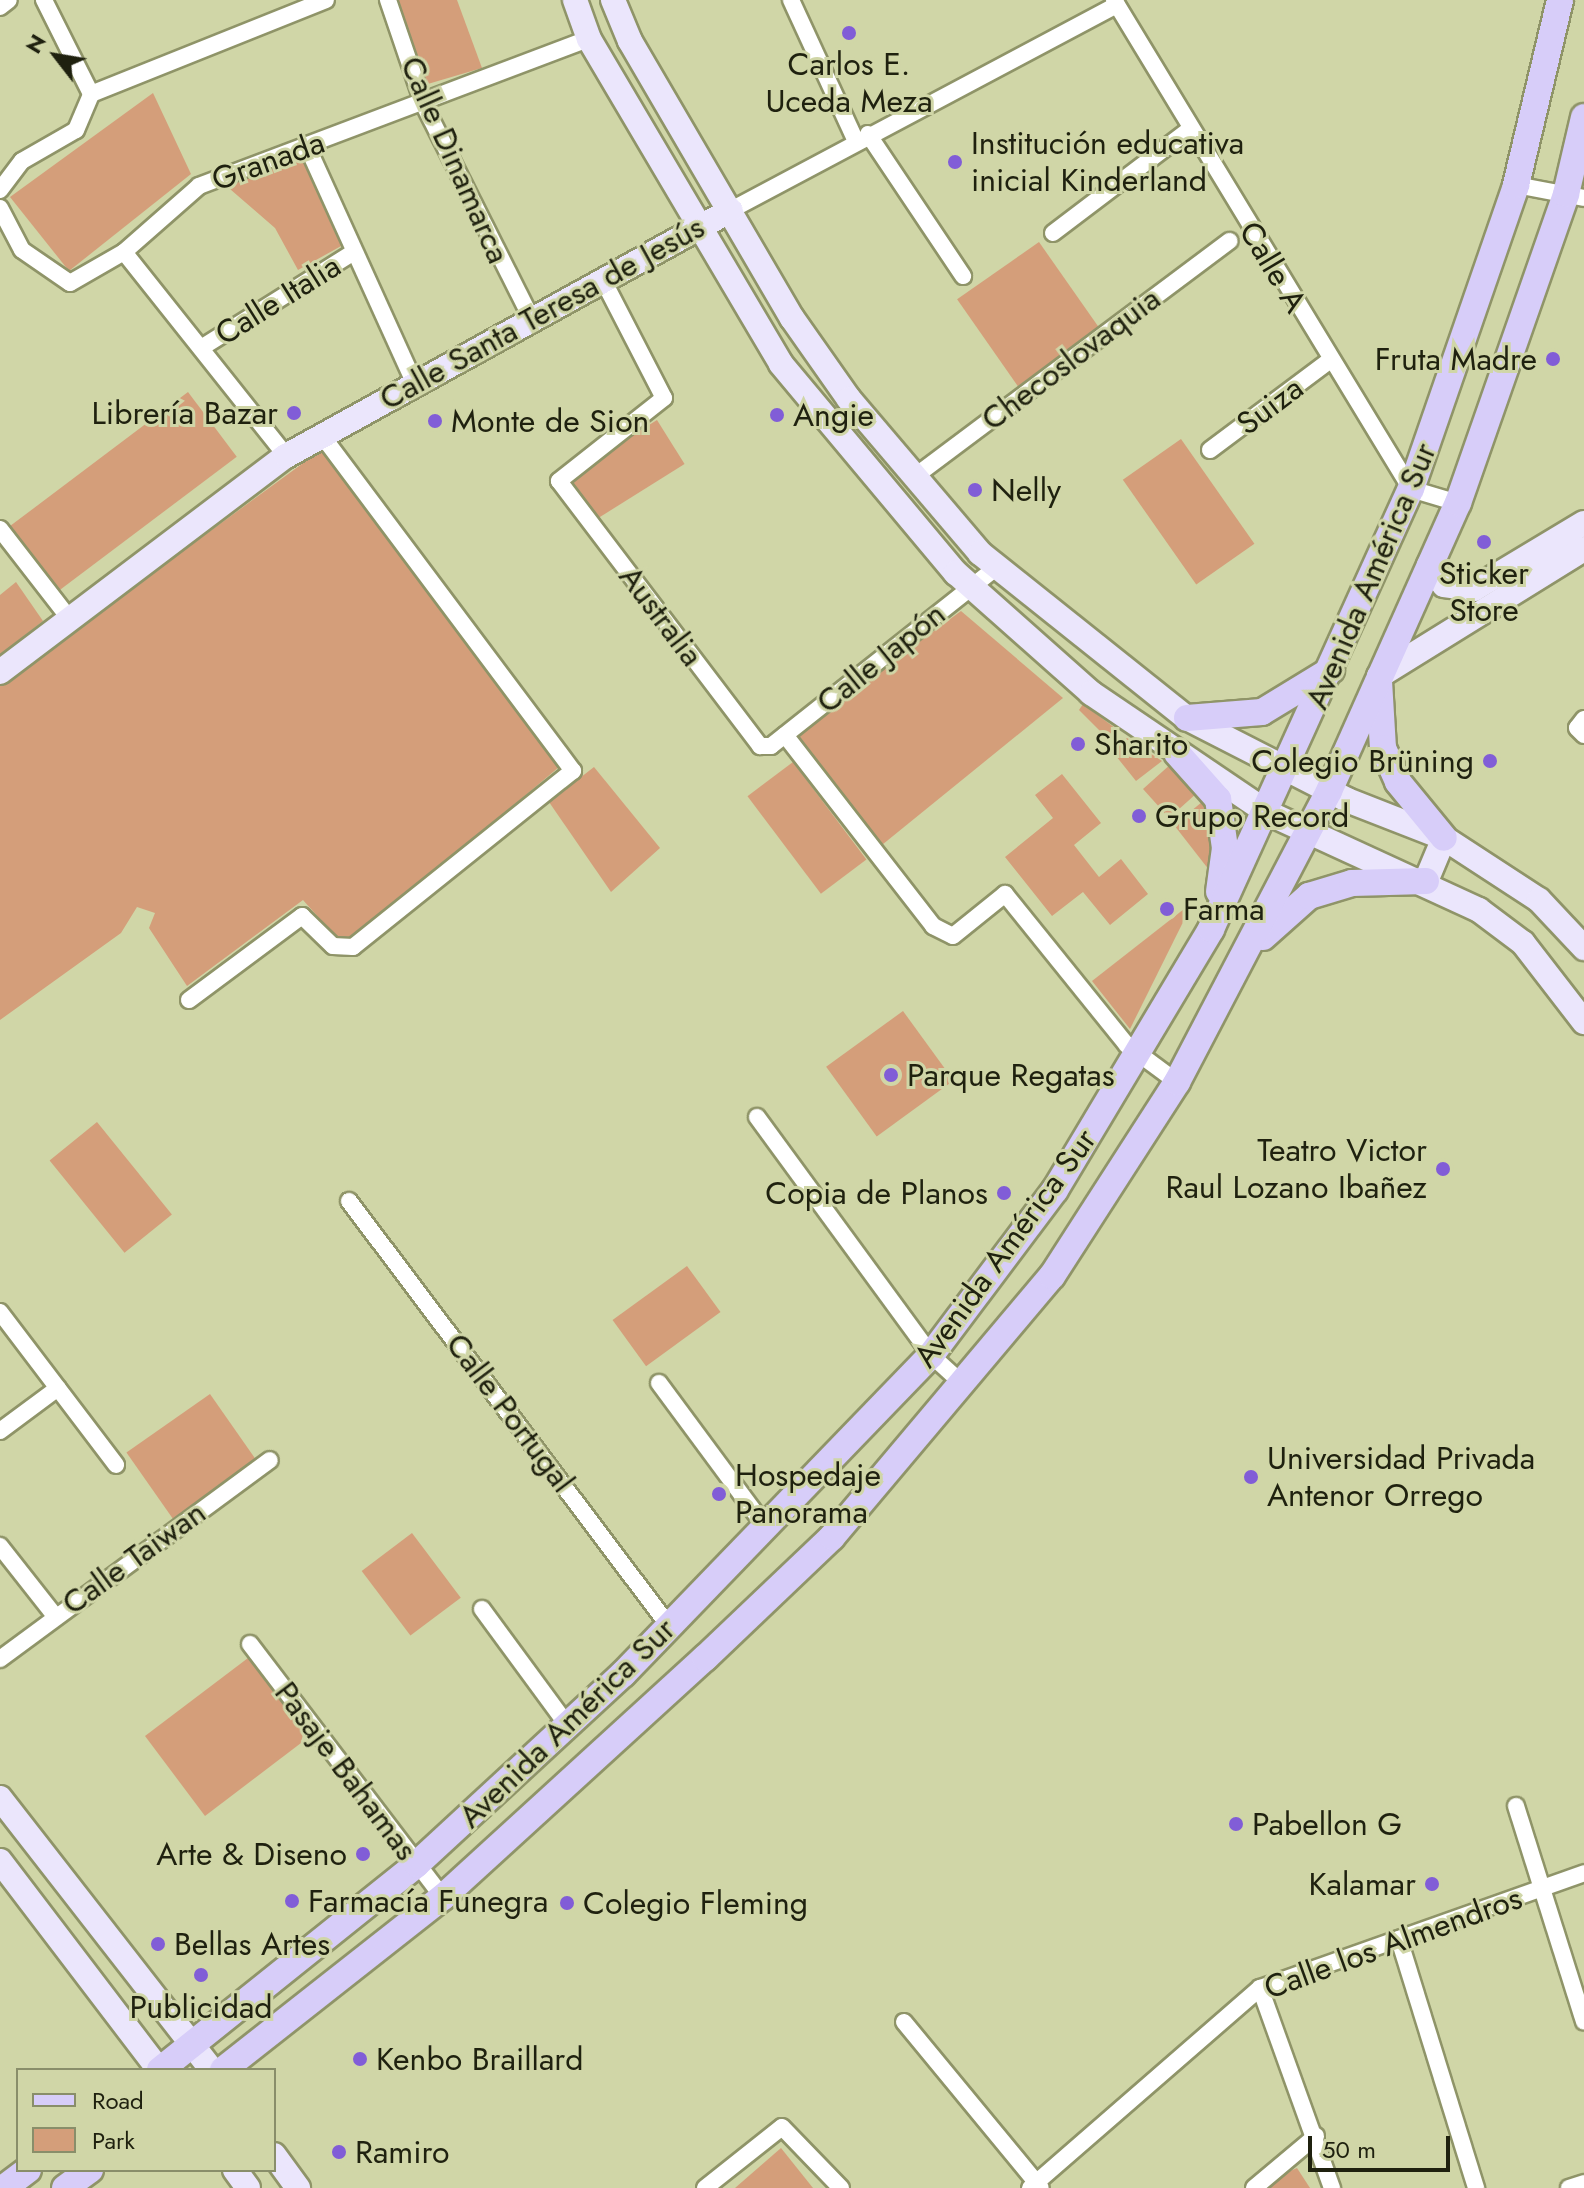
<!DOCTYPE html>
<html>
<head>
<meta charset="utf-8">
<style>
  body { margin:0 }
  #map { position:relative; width:1584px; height:2188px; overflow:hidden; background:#d0d6a7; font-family:Jost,sans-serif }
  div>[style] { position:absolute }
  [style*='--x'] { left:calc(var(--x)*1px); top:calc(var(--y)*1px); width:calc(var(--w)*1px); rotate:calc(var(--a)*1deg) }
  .green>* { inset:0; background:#d49e7a; transform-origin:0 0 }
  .roads { filter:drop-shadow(2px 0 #8f9468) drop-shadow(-2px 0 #8f9468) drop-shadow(0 2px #8f9468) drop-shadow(0 -2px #8f9468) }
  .street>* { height:16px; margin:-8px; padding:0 8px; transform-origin:8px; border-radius:8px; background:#fff }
  .secondary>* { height:24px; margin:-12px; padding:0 12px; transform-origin:12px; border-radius:12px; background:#ebe6fc }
  .primary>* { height:26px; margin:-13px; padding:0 13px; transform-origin:13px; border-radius:13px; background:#d7cdf9 }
  .dots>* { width:22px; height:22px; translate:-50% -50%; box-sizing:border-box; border:4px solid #d0d6a7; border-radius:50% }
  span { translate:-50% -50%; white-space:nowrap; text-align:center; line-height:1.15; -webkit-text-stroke:6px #d0d6a7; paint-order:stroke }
  .poi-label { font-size:32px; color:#1f210f }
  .left { translate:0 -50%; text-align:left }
  .right { translate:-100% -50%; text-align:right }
  .street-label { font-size:32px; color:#1f210f }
  .legend { position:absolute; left:16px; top:2068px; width:260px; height:104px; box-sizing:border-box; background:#d0d6a7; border:2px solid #898e6a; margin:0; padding:10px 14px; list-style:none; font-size:24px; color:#1f210f }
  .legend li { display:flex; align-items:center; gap:16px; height:40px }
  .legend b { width:40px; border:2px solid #898e6a }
  .north { position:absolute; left:16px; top:16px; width:80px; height:80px; -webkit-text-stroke:6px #d0d6a7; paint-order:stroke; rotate:301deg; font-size:22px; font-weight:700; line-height:32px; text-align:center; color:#1f210f }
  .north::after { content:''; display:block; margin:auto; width:28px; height:36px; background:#1f210f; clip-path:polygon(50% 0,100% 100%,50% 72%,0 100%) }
  .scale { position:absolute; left:1308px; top:2136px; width:142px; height:36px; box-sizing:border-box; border:4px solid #1f210f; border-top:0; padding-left:10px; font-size:24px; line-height:28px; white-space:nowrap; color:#1f210f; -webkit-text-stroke:6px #d0d6a7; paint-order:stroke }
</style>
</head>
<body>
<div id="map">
  <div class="green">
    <div style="clip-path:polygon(388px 0,457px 0,482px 68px,421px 86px)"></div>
    <div style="clip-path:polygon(153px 93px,191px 174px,69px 271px,10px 197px)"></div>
    <div style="clip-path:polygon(302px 160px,343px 245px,298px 270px,275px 228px,223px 183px)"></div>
    <div style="left:1039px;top:242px;width:106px;height:100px;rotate:55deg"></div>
    <div style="left:188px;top:392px;width:81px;height:227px;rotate:53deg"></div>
    <div style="left:657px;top:420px;width:52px;height:112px;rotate:58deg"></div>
    <div style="left:1181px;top:439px;width:128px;height:71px;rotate:55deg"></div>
    <div style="clip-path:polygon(321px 450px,559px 767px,345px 947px,303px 900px,187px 986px,149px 928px,155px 913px,137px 907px,121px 933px,0 1020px,0 685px)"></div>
    <div style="clip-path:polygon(16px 582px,43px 621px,0 655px,0 595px)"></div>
    <div style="clip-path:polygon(961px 611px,1063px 698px,877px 849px,791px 736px)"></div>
    <div style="clip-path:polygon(1083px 704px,1119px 731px,1108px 739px,1079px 710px)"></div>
    <div style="clip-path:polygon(1127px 738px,1162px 761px,1136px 781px,1112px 751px)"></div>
    <div style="left:793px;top:762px;width:122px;height:57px;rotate:53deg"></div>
    <div style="left:1172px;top:763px;width:39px;height:39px;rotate:48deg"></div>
    <div style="clip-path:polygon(594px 767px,660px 848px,611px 892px,549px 802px)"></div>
    <div style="clip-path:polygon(1062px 774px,1101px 823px,1074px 845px,1099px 877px,1121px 859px,1148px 894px,1110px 925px,1083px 892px,1052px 916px,1005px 857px,1053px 818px,1035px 795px)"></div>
    <div style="clip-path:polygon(1202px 802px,1212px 824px,1213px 875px,1174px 825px)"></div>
    <div style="clip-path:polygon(1193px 902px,1130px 1029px,1092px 981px)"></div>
    <div style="left:903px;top:1011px;width:86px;height:95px;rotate:54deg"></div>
    <div style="left:97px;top:1122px;width:119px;height:61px;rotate:51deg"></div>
    <div style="left:687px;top:1266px;width:57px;height:92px;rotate:54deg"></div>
    <div style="left:210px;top:1394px;width:84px;height:102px;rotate:55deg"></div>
    <div style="left:412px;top:1533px;width:81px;height:63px;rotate:53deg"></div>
    <div style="clip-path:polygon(252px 1655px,304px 1730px,301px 1743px,205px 1816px,145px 1736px)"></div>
    <div style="clip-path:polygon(781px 2148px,813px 2188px,735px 2188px)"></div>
    <div style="clip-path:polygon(1297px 2168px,1310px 2188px,1270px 2188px,1288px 2172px)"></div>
  </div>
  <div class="roads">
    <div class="street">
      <div style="--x:44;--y:0;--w:105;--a:63.4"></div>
      <div style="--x:388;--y:0;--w:109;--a:71.2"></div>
      <div style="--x:423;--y:103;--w:238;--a:63.3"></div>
      <div style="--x:791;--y:0;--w:155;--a:65.3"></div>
      <div style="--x:1114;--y:0;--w:572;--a:58.73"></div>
      <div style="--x:1411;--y:489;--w:49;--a:16.6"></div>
      <div style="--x:0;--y:7;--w:11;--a:-38"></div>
      <div style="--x:91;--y:94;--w:253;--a:-21.8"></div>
      <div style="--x:868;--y:134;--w:171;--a:56.2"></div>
      <div style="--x:307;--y:146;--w:259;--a:65.6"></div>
      <div style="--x:1516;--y:185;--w:69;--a:10.8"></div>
      <div style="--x:0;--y:190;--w:36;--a:-53"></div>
      <div style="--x:22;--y:161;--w:62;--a:-29.9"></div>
      <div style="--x:76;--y:130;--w:39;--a:-67"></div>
      <div style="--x:0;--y:208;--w:47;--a:62.4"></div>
      <div style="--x:22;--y:250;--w:58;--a:34.5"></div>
      <div style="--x:70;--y:283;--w:62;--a:-29.9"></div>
      <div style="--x:124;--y:252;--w:100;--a:-41.3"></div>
      <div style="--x:199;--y:186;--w:417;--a:-20.7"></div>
      <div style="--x:731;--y:210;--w:437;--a:-28"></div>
      <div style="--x:1053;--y:233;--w:172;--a:-37.2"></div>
      <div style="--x:124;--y:252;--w:260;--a:51.5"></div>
      <div style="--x:602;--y:278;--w:135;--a:62.7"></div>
      <div style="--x:664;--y:398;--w:134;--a:141.7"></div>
      <div style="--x:559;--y:481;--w:333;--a:52.8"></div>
      <div style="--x:760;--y:746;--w:11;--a:0"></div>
      <div style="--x:771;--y:746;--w:288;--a:-38.4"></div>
      <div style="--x:201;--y:348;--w:181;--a:-32.1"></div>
      <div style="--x:1210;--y:450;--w:149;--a:-36.8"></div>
      <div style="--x:914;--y:477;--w:394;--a:-36.8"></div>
      <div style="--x:0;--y:529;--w:113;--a:52.2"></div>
      <div style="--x:1584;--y:719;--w:11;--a:128"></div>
      <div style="--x:1577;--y:728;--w:10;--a:45"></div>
      <div style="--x:785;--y:735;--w:242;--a:52.2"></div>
      <div style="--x:933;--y:926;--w:22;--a:27"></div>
      <div style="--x:953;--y:936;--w:67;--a:-38.9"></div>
      <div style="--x:1005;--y:894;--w:194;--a:51.1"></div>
      <div style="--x:1127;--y:1045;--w:62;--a:36.5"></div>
      <div style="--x:189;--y:1000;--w:141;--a:-36.6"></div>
      <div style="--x:302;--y:916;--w:43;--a:44.1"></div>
      <div style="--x:333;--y:946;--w:20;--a:3"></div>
      <div style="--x:353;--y:947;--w:282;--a:-38.7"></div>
      <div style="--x:573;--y:771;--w:419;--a:-126.8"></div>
      <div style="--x:757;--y:1117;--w:295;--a:53.8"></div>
      <div style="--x:931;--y:1355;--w:46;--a:42.4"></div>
      <div style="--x:349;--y:1201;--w:532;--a:53.02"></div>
      <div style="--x:0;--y:1312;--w:192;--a:52.8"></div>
      <div style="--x:659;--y:1383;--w:182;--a:53.5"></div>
      <div style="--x:0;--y:1431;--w:72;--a:-36.6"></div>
      <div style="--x:0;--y:1546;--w:89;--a:51.8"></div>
      <div style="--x:482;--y:1609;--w:145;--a:53.7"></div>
      <div style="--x:250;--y:1644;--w:318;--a:52.7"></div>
      <div style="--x:0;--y:1659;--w:335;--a:-36.4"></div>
      <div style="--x:1516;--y:1806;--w:226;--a:72.5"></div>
      <div style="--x:1399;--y:1939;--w:261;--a:72.8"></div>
      <div style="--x:1260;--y:1988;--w:213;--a:70.2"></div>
      <div style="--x:904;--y:2022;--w:215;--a:50.5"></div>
      <div style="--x:705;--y:2188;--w:98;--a:-38.4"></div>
      <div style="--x:782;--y:2127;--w:85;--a:46"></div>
      <div style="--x:1030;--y:2188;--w:305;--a:-41"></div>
      <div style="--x:1260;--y:1988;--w:344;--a:-19.5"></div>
      <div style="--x:1254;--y:2188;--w:81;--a:-40"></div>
      <div style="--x:1569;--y:2188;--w:16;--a:-18"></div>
    </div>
    <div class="secondary">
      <div style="--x:575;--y:0;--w:41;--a:70.3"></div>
      <div style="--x:589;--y:39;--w:377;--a:59.4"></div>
      <div style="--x:781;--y:364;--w:273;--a:50.1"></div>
      <div style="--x:956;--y:573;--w:181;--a:41.6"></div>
      <div style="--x:1091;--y:693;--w:214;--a:34.1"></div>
      <div style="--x:1268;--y:813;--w:232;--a:24.7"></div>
      <div style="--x:1479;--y:910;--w:55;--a:36.9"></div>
      <div style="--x:1523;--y:943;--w:100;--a:52.3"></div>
      <div style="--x:613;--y:0;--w:44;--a:67.5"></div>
      <div style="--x:630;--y:41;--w:321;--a:59.7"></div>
      <div style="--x:792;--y:318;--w:99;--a:54.9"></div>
      <div style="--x:849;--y:399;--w:202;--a:49.6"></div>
      <div style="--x:980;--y:553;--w:265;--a:38.6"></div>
      <div style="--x:1187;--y:718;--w:180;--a:27.1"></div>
      <div style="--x:1347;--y:800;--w:104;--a:21.4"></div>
      <div style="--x:1444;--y:838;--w:113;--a:33.1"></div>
      <div style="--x:1539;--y:900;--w:66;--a:46.8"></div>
      <div style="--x:1429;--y:565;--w:25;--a:53"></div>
      <div style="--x:1444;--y:585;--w:30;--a:8"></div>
      <div style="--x:1474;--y:589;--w:128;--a:-31"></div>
      <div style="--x:0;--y:672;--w:358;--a:-37.1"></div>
      <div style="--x:286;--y:456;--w:508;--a:-28.93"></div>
      <div style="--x:1379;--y:676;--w:241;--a:-31.8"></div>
      <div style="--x:1426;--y:881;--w:47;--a:-67.3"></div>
      <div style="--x:0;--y:1798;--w:345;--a:52.1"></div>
      <div style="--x:0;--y:1861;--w:263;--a:52.7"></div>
      <div style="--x:274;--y:2155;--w:41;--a:54"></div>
      <div style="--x:235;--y:2170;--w:22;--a:54"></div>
    </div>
    <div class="primary">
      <div style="--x:1379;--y:681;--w:67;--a:86.6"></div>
      <div style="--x:1383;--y:748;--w:37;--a:66"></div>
      <div style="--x:1398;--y:782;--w:72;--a:50.6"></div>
      <div style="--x:1187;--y:718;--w:75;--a:-4.6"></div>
      <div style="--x:1262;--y:712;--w:81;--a:-31.3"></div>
      <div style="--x:1177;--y:753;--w:62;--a:48.3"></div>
      <div style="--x:1218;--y:799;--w:49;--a:81.9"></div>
      <div style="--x:1225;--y:848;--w:44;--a:97.8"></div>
      <div style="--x:1263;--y:937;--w:62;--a:-41.7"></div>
      <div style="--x:1309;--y:896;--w:45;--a:-16.8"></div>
      <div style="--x:1352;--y:883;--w:74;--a:-1.5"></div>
      <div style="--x:160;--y:2070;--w:329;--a:-38.7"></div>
      <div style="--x:417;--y:1864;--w:280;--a:-42.7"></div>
      <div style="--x:623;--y:1674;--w:443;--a:-46"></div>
      <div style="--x:931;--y:1355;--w:206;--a:-53.1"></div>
      <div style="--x:1055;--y:1190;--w:304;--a:-59.1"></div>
      <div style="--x:1211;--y:929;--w:483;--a:-65.6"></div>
      <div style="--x:1411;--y:489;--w:322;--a:-70.9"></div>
      <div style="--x:1516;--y:185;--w:190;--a:-76.6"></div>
      <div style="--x:223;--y:2070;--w:280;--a:-38.2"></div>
      <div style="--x:443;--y:1897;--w:355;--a:-42.4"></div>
      <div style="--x:705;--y:1658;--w:175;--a:-43.6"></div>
      <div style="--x:832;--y:1537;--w:341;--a:-49.9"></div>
      <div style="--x:1052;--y:1276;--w:231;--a:-57.2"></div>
      <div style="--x:1177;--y:1082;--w:328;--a:-62.4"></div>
      <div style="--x:1329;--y:791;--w:316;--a:-65.9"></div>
      <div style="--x:1458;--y:503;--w:327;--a:-70.7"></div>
      <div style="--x:1566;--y:194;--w:79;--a:-76.8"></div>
      <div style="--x:4;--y:2188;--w:30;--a:-37"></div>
      <div style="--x:65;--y:2188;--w:31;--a:-36"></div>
    </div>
  </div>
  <div class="dots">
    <div style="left:849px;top:33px;background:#815dd7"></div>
    <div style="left:955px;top:162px;background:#815dd7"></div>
    <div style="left:1553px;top:359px;background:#815dd7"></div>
    <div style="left:294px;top:413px;background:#815dd7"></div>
    <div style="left:777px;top:415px;background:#815dd7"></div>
    <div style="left:435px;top:421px;background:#815dd7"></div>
    <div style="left:975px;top:490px;background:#815dd7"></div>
    <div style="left:1484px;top:542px;background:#815dd7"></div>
    <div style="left:1078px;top:744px;background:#815dd7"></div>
    <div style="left:1490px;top:761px;background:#815dd7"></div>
    <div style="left:1139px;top:816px;background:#815dd7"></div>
    <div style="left:1167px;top:909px;background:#815dd7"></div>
    <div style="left:891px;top:1075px;background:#815dd7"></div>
    <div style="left:1443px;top:1169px;background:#815dd7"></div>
    <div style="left:1004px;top:1193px;background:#815dd7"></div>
    <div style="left:1251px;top:1477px;background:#815dd7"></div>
    <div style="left:719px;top:1494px;background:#815dd7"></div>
    <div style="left:1236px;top:1824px;background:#815dd7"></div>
    <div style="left:363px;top:1854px;background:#815dd7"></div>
    <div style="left:1432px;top:1884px;background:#815dd7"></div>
    <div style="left:292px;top:1901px;background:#815dd7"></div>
    <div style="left:567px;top:1903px;background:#815dd7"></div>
    <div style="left:158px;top:1944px;background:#815dd7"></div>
    <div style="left:201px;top:1975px;background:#815dd7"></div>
    <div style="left:360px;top:2059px;background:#815dd7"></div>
    <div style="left:339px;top:2152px;background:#815dd7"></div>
  </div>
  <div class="poi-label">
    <span style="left:849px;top:83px">Carlos E.<br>Uceda Meza</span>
    <span class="left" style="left:971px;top:162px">Institución educativa<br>inicial Kinderland</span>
    <span class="right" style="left:1537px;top:359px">Fruta Madre</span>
    <span class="right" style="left:278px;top:413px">Librería Bazar</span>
    <span class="left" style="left:793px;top:415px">Angie</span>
    <span class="left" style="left:451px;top:421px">Monte de Sion</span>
    <span class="left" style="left:991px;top:490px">Nelly</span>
    <span style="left:1484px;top:592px">Sticker<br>Store</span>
    <span class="left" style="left:1094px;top:744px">Sharito</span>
    <span class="right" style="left:1474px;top:761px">Colegio Brüning</span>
    <span class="left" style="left:1155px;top:816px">Grupo Record</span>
    <span class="left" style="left:1183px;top:909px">Farma</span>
    <span class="left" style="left:907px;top:1075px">Parque Regatas</span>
    <span class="right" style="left:1427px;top:1169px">Teatro Victor<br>Raul Lozano Ibañez</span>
    <span class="right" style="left:988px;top:1193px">Copia de Planos</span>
    <span class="left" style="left:1267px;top:1477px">Universidad Privada<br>Antenor Orrego</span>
    <span class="left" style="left:735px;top:1494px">Hospedaje<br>Panorama</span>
    <span class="left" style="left:1252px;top:1824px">Pabellon G</span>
    <span class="right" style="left:347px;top:1854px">Arte &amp; Diseno</span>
    <span class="right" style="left:1416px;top:1884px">Kalamar</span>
    <span class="left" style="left:308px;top:1901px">Farmacía Funegra</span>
    <span class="left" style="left:583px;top:1903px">Colegio Fleming</span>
    <span class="left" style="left:174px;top:1944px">Bellas Artes</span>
    <span style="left:201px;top:2007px">Publicidad</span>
    <span class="left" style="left:376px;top:2059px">Kenbo Braillard</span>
    <span class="left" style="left:355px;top:2152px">Ramiro</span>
  </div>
  <div class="street-label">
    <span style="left:455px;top:160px;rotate:66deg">Calle Dinamarca</span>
    <span style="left:268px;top:161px;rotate:-20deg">Granada</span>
    <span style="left:1273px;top:267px;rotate:59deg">Calle A</span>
    <span style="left:278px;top:300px;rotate:-32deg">Calle Italia</span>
    <span style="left:542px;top:313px;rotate:-29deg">Calle Santa Teresa de Jesús</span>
    <span style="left:1071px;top:359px;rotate:-37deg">Checoslovaquia</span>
    <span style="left:1270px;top:406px;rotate:-37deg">Suiza</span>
    <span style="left:1371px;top:576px;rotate:-67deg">Avenida América Sur</span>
    <span style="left:661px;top:616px;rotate:53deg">Australia</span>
    <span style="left:881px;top:658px;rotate:-39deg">Calle Japón</span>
    <span style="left:1005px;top:1248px;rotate:-54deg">Avenida América Sur</span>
    <span style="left:510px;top:1413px;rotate:53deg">Calle Portugal</span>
    <span style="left:134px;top:1558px;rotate:-36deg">Calle Taiwan</span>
    <span style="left:567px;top:1723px;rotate:-44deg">Avenida América Sur</span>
    <span style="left:346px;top:1771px;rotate:53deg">Pasaje Bahamas</span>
    <span style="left:1393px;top:1943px;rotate:-20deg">Calle los Almendros</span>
  </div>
  <ul class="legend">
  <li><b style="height:10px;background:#d7cdf9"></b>Road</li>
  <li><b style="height:22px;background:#d49e7a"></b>Park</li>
  </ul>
  <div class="north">N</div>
  <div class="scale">50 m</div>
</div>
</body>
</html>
